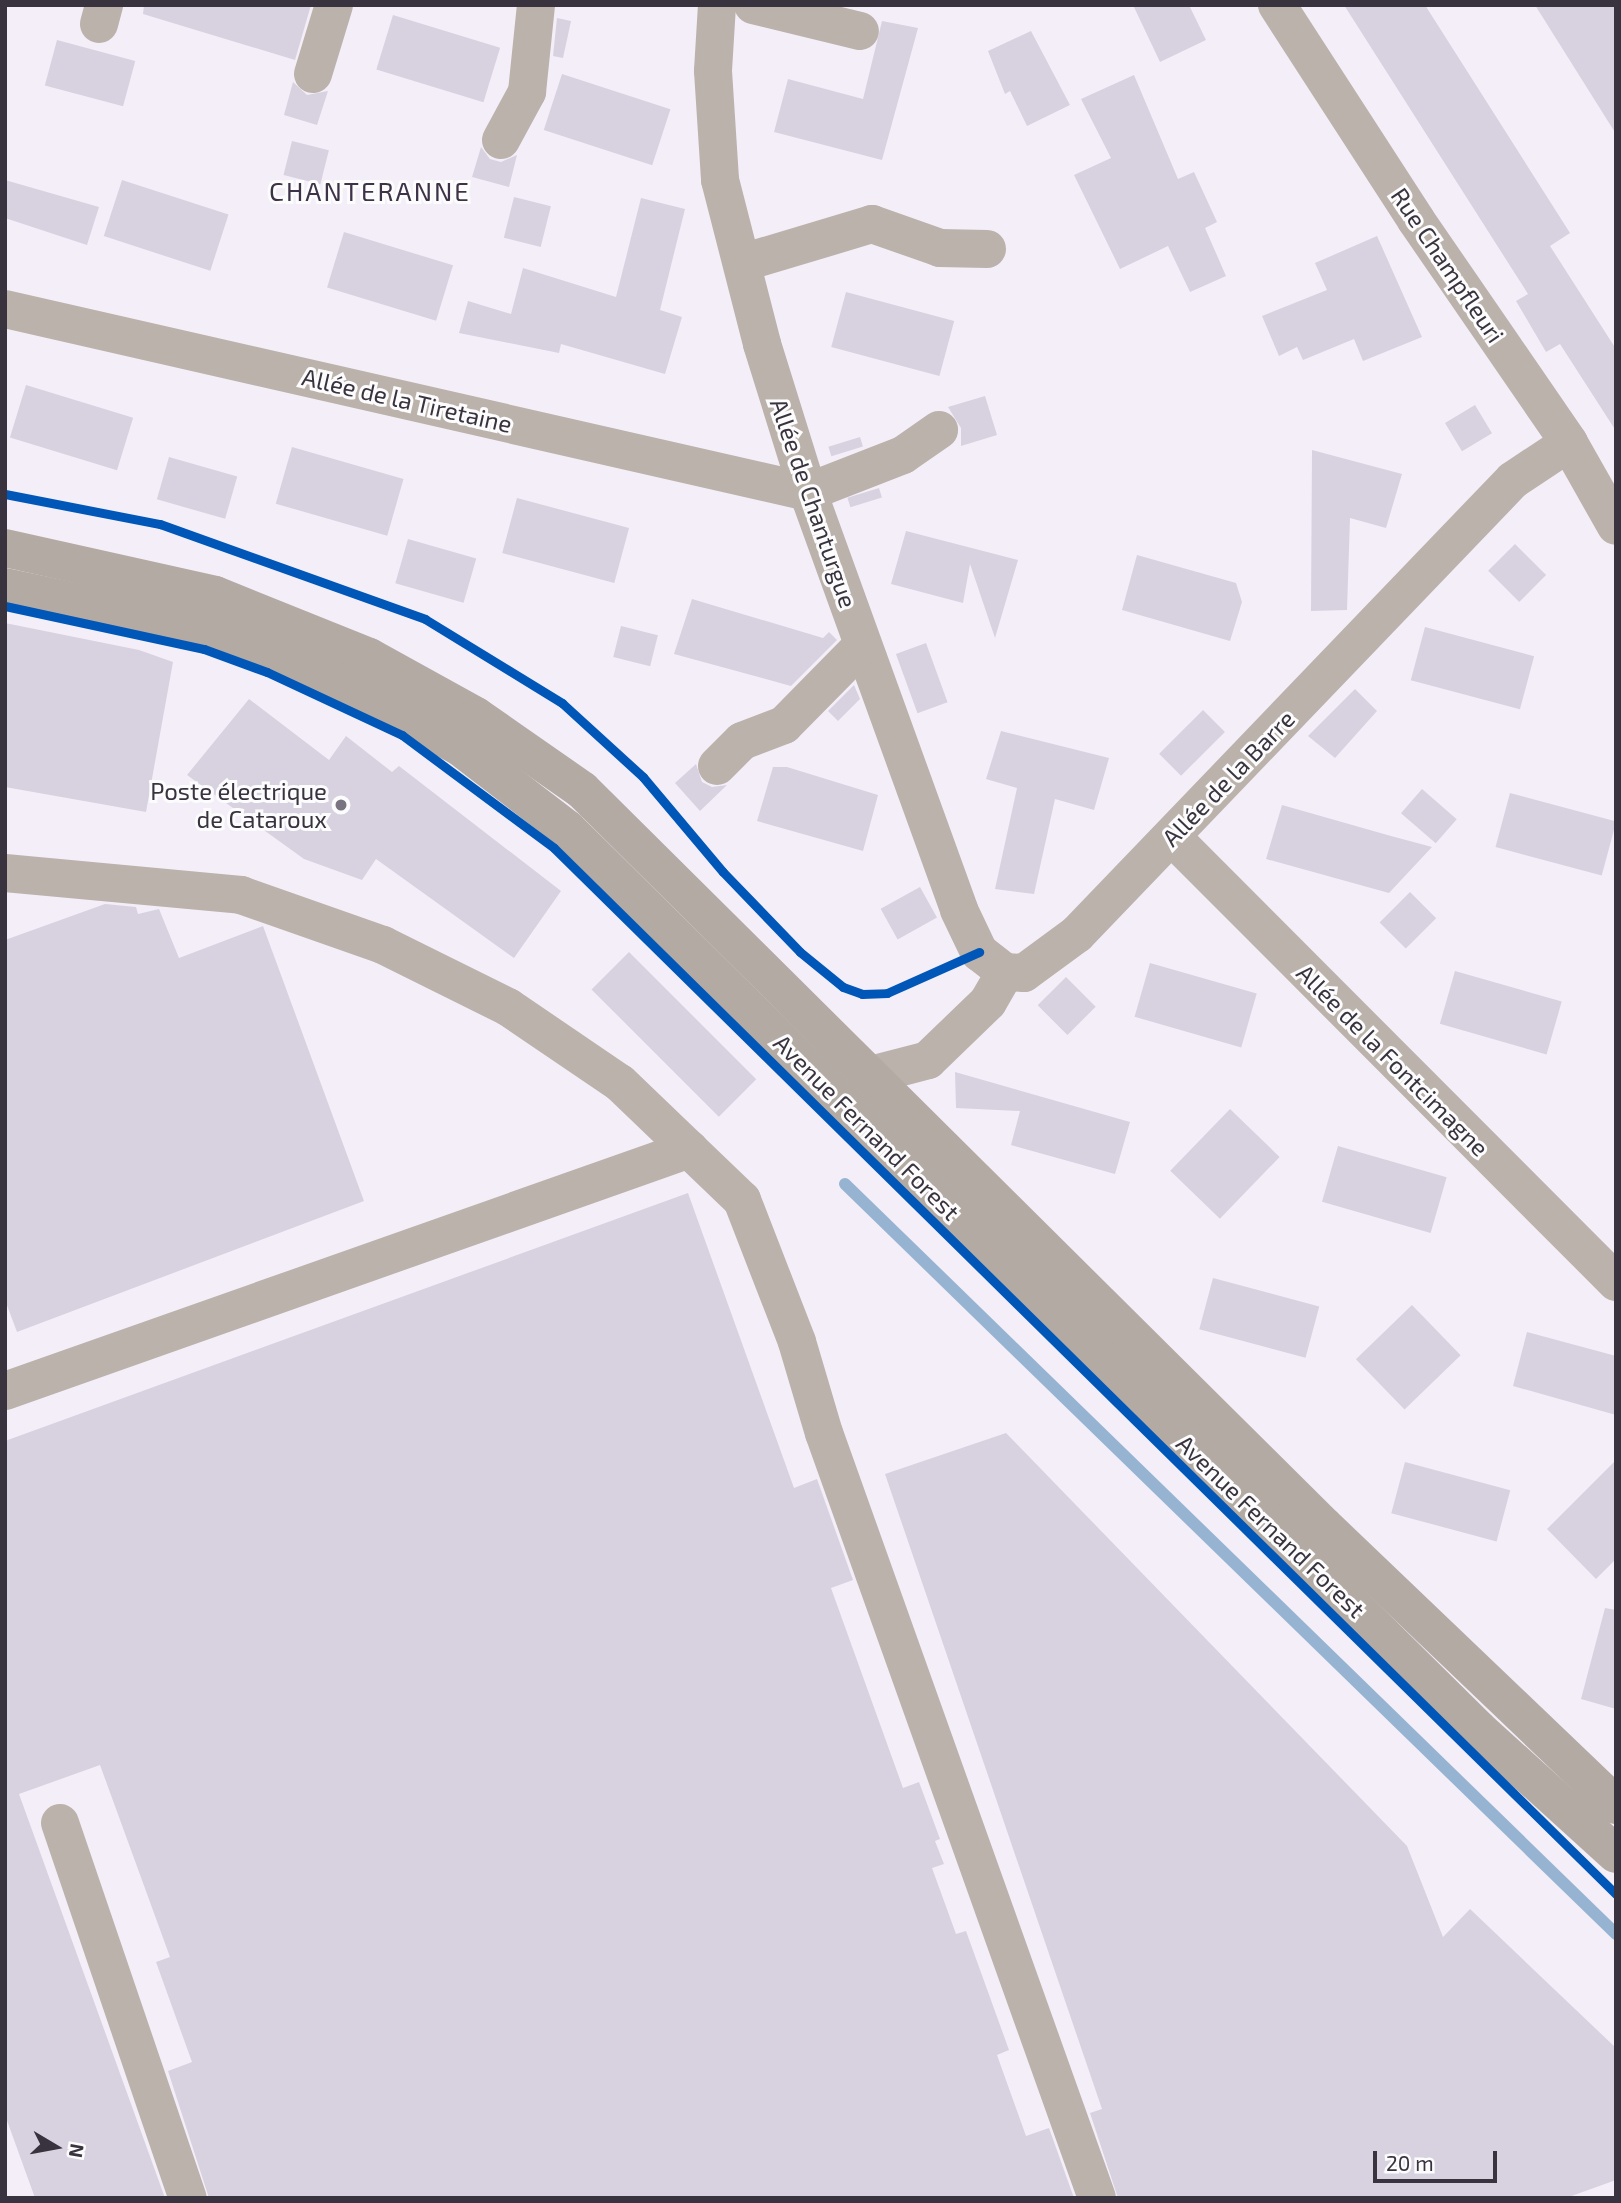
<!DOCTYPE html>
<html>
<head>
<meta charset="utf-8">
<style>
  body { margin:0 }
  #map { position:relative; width:1621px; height:2203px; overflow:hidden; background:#f3eef8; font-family:"Exo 2",sans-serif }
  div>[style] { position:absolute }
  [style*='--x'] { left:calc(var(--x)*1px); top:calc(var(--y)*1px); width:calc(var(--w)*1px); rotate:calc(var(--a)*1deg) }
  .stream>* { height:12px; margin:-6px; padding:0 6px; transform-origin:6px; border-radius:6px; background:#96b4d1 }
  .building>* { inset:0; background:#d8d2e0; transform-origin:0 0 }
  .path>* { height:4.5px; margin-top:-2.25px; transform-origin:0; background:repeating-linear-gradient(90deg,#b8b2ae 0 3.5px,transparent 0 8.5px) }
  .minor>* { height:38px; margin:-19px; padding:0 19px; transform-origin:19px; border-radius:19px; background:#bbb2ac }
  .major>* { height:38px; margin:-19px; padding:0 19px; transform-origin:19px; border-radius:19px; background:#b3aaa4 }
  .cycleway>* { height:9px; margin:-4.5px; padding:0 4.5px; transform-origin:4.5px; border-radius:4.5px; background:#0057b8 }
  .dots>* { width:19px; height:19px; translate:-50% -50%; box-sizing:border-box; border:4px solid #fcfcfc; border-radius:50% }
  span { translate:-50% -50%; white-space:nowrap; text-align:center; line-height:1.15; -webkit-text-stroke:6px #fcfcfc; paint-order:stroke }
  .street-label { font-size:24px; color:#39333f }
  .poi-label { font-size:24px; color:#39333f }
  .right { translate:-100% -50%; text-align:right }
  .neighbourhood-label { font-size:26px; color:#3e3249; letter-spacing:2px }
  .frame { position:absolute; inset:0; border:7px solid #39333f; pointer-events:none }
  .north { position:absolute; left:21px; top:2112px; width:70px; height:70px; -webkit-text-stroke:5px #fcfcfc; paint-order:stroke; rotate:100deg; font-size:19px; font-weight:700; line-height:28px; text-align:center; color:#39333f }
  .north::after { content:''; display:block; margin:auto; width:24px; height:32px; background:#39333f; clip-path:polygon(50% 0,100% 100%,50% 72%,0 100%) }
  .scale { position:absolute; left:1373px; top:2151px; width:124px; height:32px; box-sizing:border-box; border:4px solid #39333f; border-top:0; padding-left:9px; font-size:21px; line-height:24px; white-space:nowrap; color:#39333f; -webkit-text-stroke:5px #fcfcfc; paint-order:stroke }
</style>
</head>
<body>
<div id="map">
  <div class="stream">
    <div style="--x:845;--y:1184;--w:1076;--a:44.21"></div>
  </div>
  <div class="building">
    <div style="clip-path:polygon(144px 5px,311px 5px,295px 60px,143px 14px)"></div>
    <div style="clip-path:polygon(1133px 5px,1189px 5px,1206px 40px,1160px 62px)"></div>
    <div style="clip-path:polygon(1344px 5px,1425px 5px,1570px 233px,1550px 246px,1616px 349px,1616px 431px,1560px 344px,1546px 352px,1516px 301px,1528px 294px)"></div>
    <div style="clip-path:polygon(1535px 5px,1616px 5px,1616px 134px)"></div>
    <div style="left:393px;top:15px;width:112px;height:57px;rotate:17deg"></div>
    <div style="clip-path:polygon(557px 18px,571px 21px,563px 58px,553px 56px)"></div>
    <div style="clip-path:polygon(882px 21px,918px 28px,882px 160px,774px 132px,788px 79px,863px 99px)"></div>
    <div style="clip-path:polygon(1031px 31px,1070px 105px,1027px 126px,1010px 91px,1005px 94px,988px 51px)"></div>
    <div style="left:57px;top:40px;width:81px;height:47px;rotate:15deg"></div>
    <div style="left:562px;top:74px;width:114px;height:59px;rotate:18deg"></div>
    <div style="clip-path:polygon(1134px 75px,1178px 179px,1194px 172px,1217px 222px,1205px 228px,1226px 276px,1190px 292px,1168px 246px,1120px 269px,1074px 175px,1111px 158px,1081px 99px)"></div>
    <div style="clip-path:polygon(293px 82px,307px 95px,328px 91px,317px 125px,284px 115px)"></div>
    <div style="left:292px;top:141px;width:38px;height:35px;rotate:14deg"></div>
    <div style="clip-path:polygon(481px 147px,490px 159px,501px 162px,517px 155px,509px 187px,472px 177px)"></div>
    <div style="clip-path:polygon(5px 180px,99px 207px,87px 245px,5px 218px)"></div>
    <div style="left:122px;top:180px;width:112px;height:59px;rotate:18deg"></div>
    <div style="left:514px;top:197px;width:38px;height:42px;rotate:14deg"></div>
    <div style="clip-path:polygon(641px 198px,685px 209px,660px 310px,682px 317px,665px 374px,561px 344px,559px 353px,459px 333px,468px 301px,511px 314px,523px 268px,616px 297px)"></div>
    <div style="left:344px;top:232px;width:114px;height:58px;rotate:17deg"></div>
    <div style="clip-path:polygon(1377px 236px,1422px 337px,1363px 361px,1354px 339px,1303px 360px,1297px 347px,1279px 356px,1262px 316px,1327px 290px,1315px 263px)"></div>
    <div style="left:846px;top:292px;width:112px;height:57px;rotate:15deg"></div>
    <div style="left:26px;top:385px;width:112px;height:55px;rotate:17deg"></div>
    <div style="clip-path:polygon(985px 396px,997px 435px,961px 446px,961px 428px,948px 407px)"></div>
    <div style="left:1475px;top:405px;width:33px;height:35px;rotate:59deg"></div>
    <div style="left:860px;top:437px;width:10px;height:33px;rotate:73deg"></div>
    <div style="left:292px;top:447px;width:116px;height:59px;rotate:16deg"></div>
    <div style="clip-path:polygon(1312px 450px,1402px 474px,1386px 528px,1350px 518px,1347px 610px,1311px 611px)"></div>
    <div style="left:169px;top:457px;width:71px;height:44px;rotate:16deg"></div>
    <div style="left:879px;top:488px;width:10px;height:33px;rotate:73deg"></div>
    <div style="left:517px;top:498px;width:116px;height:57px;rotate:15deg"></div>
    <div style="clip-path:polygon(906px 531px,1018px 560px,995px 638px,970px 564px,963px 603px,891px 584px)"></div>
    <div style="left:408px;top:539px;width:71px;height:46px;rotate:16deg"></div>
    <div style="left:1515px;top:544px;width:44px;height:38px;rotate:45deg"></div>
    <div style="clip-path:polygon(1137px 555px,1236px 583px,1242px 602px,1230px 641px,1122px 610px)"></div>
    <div style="clip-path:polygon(692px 599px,823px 638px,829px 632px,837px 640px,791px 686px,674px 654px)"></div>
    <div style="clip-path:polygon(5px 623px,139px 650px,173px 662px,146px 812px,5px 787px)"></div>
    <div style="left:621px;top:626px;width:38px;height:32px;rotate:14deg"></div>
    <div style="left:1425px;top:627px;width:113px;height:55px;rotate:15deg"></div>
    <div style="left:926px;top:643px;width:63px;height:32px;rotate:70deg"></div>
    <div style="clip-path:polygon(854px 685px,860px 699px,838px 721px,828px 711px)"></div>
    <div style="clip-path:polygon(1355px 689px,1377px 711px,1335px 758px,1308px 736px)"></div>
    <div style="clip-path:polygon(249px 699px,329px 760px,346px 736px,392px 772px,399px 766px,561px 891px,514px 958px,376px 859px,362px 880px,304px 859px,187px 775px)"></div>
    <div style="left:1203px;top:710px;width:31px;height:62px;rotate:45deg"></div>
    <div style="clip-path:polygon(1001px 731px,1109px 758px,1094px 810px,1055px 799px,1034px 894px,995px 889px,1017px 788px,986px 779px)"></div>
    <div style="clip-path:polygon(696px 764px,702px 782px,712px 787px,727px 785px,700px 811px,675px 783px)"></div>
    <div style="clip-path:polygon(773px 767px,787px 767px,878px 795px,863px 851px,757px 821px)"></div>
    <div style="left:1422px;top:789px;width:46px;height:32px;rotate:41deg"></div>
    <div style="left:1510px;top:793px;width:110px;height:56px;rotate:15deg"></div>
    <div style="clip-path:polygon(1282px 805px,1391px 836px,1432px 847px,1389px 893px,1266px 859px)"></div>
    <div style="left:920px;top:887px;width:35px;height:45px;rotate:61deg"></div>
    <div style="left:1410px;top:892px;width:37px;height:43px;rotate:45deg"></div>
    <div style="clip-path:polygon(105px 904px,136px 907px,138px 914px,159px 909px,179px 958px,263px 926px,364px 1201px,17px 1332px,5px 1300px,5px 940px)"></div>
    <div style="left:629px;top:952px;width:180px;height:53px;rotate:45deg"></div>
    <div style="left:1150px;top:963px;width:111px;height:56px;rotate:16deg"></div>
    <div style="left:1455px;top:971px;width:111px;height:55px;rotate:16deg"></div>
    <div style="left:1066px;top:977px;width:42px;height:40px;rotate:45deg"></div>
    <div style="clip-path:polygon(955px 1072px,1130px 1122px,1115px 1174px,1011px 1145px,1020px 1111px,956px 1108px)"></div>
    <div style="left:1230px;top:1109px;width:69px;height:86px;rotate:44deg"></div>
    <div style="left:1338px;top:1146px;width:113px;height:58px;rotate:16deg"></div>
    <div style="clip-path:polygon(688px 1193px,794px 1488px,817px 1479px,853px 1580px,831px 1588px,903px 1788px,919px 1782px,940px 1839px,935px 1841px,944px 1864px,932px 1868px,956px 1934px,966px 1931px,1009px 2050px,997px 2055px,1026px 2136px,1049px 2128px,1074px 2198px,209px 2198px,168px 2071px,192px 2062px,156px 1962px,170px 1957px,100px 1765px,19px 1794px,165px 2198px,35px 2198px,5px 2115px,5px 1441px)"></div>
    <div style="left:1213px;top:1278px;width:110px;height:53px;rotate:15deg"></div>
    <div style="left:1412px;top:1305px;width:70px;height:78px;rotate:46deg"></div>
    <div style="clip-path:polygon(1527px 1332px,1616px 1356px,1616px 1415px,1513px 1386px)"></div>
    <div style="clip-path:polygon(1006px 1433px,1407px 1846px,1443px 1937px,1470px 1909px,1616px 2048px,1616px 2180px,1566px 2198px,1118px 2198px,1090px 2113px,1102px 2109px,885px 1474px)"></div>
    <div style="clip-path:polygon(1616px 1460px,1616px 1559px,1596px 1579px,1547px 1529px)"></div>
    <div style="left:1405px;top:1462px;width:109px;height:53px;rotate:15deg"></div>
    <div style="clip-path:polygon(1605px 1608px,1616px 1610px,1616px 1709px,1581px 1699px)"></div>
  </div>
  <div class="path">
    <div style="--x:5;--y:494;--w:158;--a:11"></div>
    <div style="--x:160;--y:524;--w:282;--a:19.7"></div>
    <div style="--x:425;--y:619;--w:161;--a:31.5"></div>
    <div style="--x:562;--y:703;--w:110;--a:42.4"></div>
    <div style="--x:643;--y:777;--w:93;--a:49.8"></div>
    <div style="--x:840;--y:985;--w:24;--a:22"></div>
    <div style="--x:862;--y:994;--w:25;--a:-2"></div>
    <div style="--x:887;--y:993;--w:62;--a:-22.8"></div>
  </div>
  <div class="minor">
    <div style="--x:717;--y:5;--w:66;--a:93.5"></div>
    <div style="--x:713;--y:71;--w:109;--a:86.3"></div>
    <div style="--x:720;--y:180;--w:169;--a:75.6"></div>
    <div style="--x:762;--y:344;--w:155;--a:72.7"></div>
    <div style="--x:808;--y:492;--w:444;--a:70.1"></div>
    <div style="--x:959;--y:910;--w:47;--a:64.5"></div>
    <div style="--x:979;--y:952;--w:33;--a:38"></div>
    <div style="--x:753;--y:5;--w:110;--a:13.7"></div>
    <div style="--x:1277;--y:5;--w:256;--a:57.1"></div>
    <div style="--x:1416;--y:220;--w:270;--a:55.5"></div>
    <div style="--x:1569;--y:443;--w:95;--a:60.5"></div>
    <div style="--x:99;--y:24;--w:20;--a:-75"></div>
    <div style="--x:313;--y:74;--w:72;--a:-73.1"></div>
    <div style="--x:501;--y:140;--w:55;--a:-61.6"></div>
    <div style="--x:527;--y:92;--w:87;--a:-84.1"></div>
    <div style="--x:742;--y:263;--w:136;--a:-16.7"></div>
    <div style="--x:872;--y:224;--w:72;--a:19.4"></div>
    <div style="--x:940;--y:248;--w:47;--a:1.2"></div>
    <div style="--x:5;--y:309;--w:824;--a:12.84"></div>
    <div style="--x:808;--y:492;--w:102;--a:-21.3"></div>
    <div style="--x:903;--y:455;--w:44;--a:-34.8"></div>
    <div style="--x:717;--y:766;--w:35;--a:-45"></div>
    <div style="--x:742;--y:741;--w:45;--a:-20.9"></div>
    <div style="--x:784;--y:725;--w:111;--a:-45.4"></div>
    <div style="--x:1172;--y:837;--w:629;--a:45.06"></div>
    <div style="--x:5;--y:873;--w:237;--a:5.3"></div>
    <div style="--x:241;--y:895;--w:151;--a:19.4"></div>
    <div style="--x:383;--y:945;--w:140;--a:26.4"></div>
    <div style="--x:508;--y:1007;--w:135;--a:34.2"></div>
    <div style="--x:620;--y:1083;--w:169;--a:43.8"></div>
    <div style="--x:742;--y:1200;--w:152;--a:68.8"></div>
    <div style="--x:797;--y:1342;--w:95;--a:73.5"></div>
    <div style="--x:824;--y:1433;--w:812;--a:70.36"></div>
    <div style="--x:871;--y:1075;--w:59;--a:-14.7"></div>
    <div style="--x:928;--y:1060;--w:83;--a:-44"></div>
    <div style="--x:988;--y:1002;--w:34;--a:-60"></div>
    <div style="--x:1005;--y:972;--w:19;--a:3"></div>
    <div style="--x:1024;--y:973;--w:66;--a:-36.3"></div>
    <div style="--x:1077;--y:934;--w:629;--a:-46.16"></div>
    <div style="--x:1513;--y:480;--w:67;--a:-33.5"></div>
    <div style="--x:5;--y:1391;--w:726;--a:-19.46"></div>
    <div style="--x:60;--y:1823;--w:396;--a:71.2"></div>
  </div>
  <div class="major">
    <div style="--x:5;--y:548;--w:215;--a:12.6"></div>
    <div style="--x:215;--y:595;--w:166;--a:21.9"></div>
    <div style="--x:369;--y:657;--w:122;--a:28.9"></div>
    <div style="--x:476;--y:716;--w:129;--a:34.9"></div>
    <div style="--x:582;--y:790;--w:1045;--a:44.77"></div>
    <div style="--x:1324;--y:1526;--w:404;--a:43.7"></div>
    <div style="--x:5;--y:587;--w:207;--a:12"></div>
    <div style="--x:207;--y:630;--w:149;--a:21.7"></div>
    <div style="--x:345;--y:685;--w:131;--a:28.3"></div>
    <div style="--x:460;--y:747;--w:135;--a:37.5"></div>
    <div style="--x:567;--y:829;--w:1281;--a:44.65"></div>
    <div style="--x:1478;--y:1729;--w:186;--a:42.2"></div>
  </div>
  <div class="cycleway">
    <div style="--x:5;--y:494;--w:158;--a:11"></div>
    <div style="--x:160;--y:524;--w:282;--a:19.7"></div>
    <div style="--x:425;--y:619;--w:161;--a:31.5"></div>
    <div style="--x:562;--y:703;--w:110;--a:42.4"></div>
    <div style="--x:643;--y:777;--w:124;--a:49.9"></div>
    <div style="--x:723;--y:872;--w:111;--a:46.1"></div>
    <div style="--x:800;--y:952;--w:55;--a:39.1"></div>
    <div style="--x:843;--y:987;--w:20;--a:20"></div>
    <div style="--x:862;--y:994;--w:25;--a:-2"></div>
    <div style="--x:887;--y:993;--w:101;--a:-24"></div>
    <div style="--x:5;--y:606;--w:204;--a:12.2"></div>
    <div style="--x:204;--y:649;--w:67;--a:20.1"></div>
    <div style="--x:267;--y:672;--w:149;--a:25"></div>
    <div style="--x:402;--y:735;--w:189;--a:36.6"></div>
    <div style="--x:554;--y:848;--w:1491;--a:44.57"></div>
  </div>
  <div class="dots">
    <div style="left:341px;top:805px;background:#7a7480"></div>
  </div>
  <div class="street-label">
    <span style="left:1448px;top:265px;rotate:56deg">Rue Champfleuri</span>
    <span style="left:407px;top:400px;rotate:13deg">Allée de la Tiretaine</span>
    <span style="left:814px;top:503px;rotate:71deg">Allée de Chanturgue</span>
    <span style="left:1228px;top:778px;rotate:-46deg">Allée de la Barre</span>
    <span style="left:1393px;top:1060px;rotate:45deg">Allée de la Fontcimagne</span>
    <span style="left:867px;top:1127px;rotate:45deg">Avenue Fernand Forest</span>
    <span style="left:1271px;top:1526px;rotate:44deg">Avenue Fernand Forest</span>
  </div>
  <div class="poi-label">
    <span class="right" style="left:327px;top:805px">Poste électrique<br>de Cataroux</span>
  </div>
  <div class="neighbourhood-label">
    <span style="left:370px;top:191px">CHANTERANNE</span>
  </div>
  <div class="frame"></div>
  <div class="north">N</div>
  <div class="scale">20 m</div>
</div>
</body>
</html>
